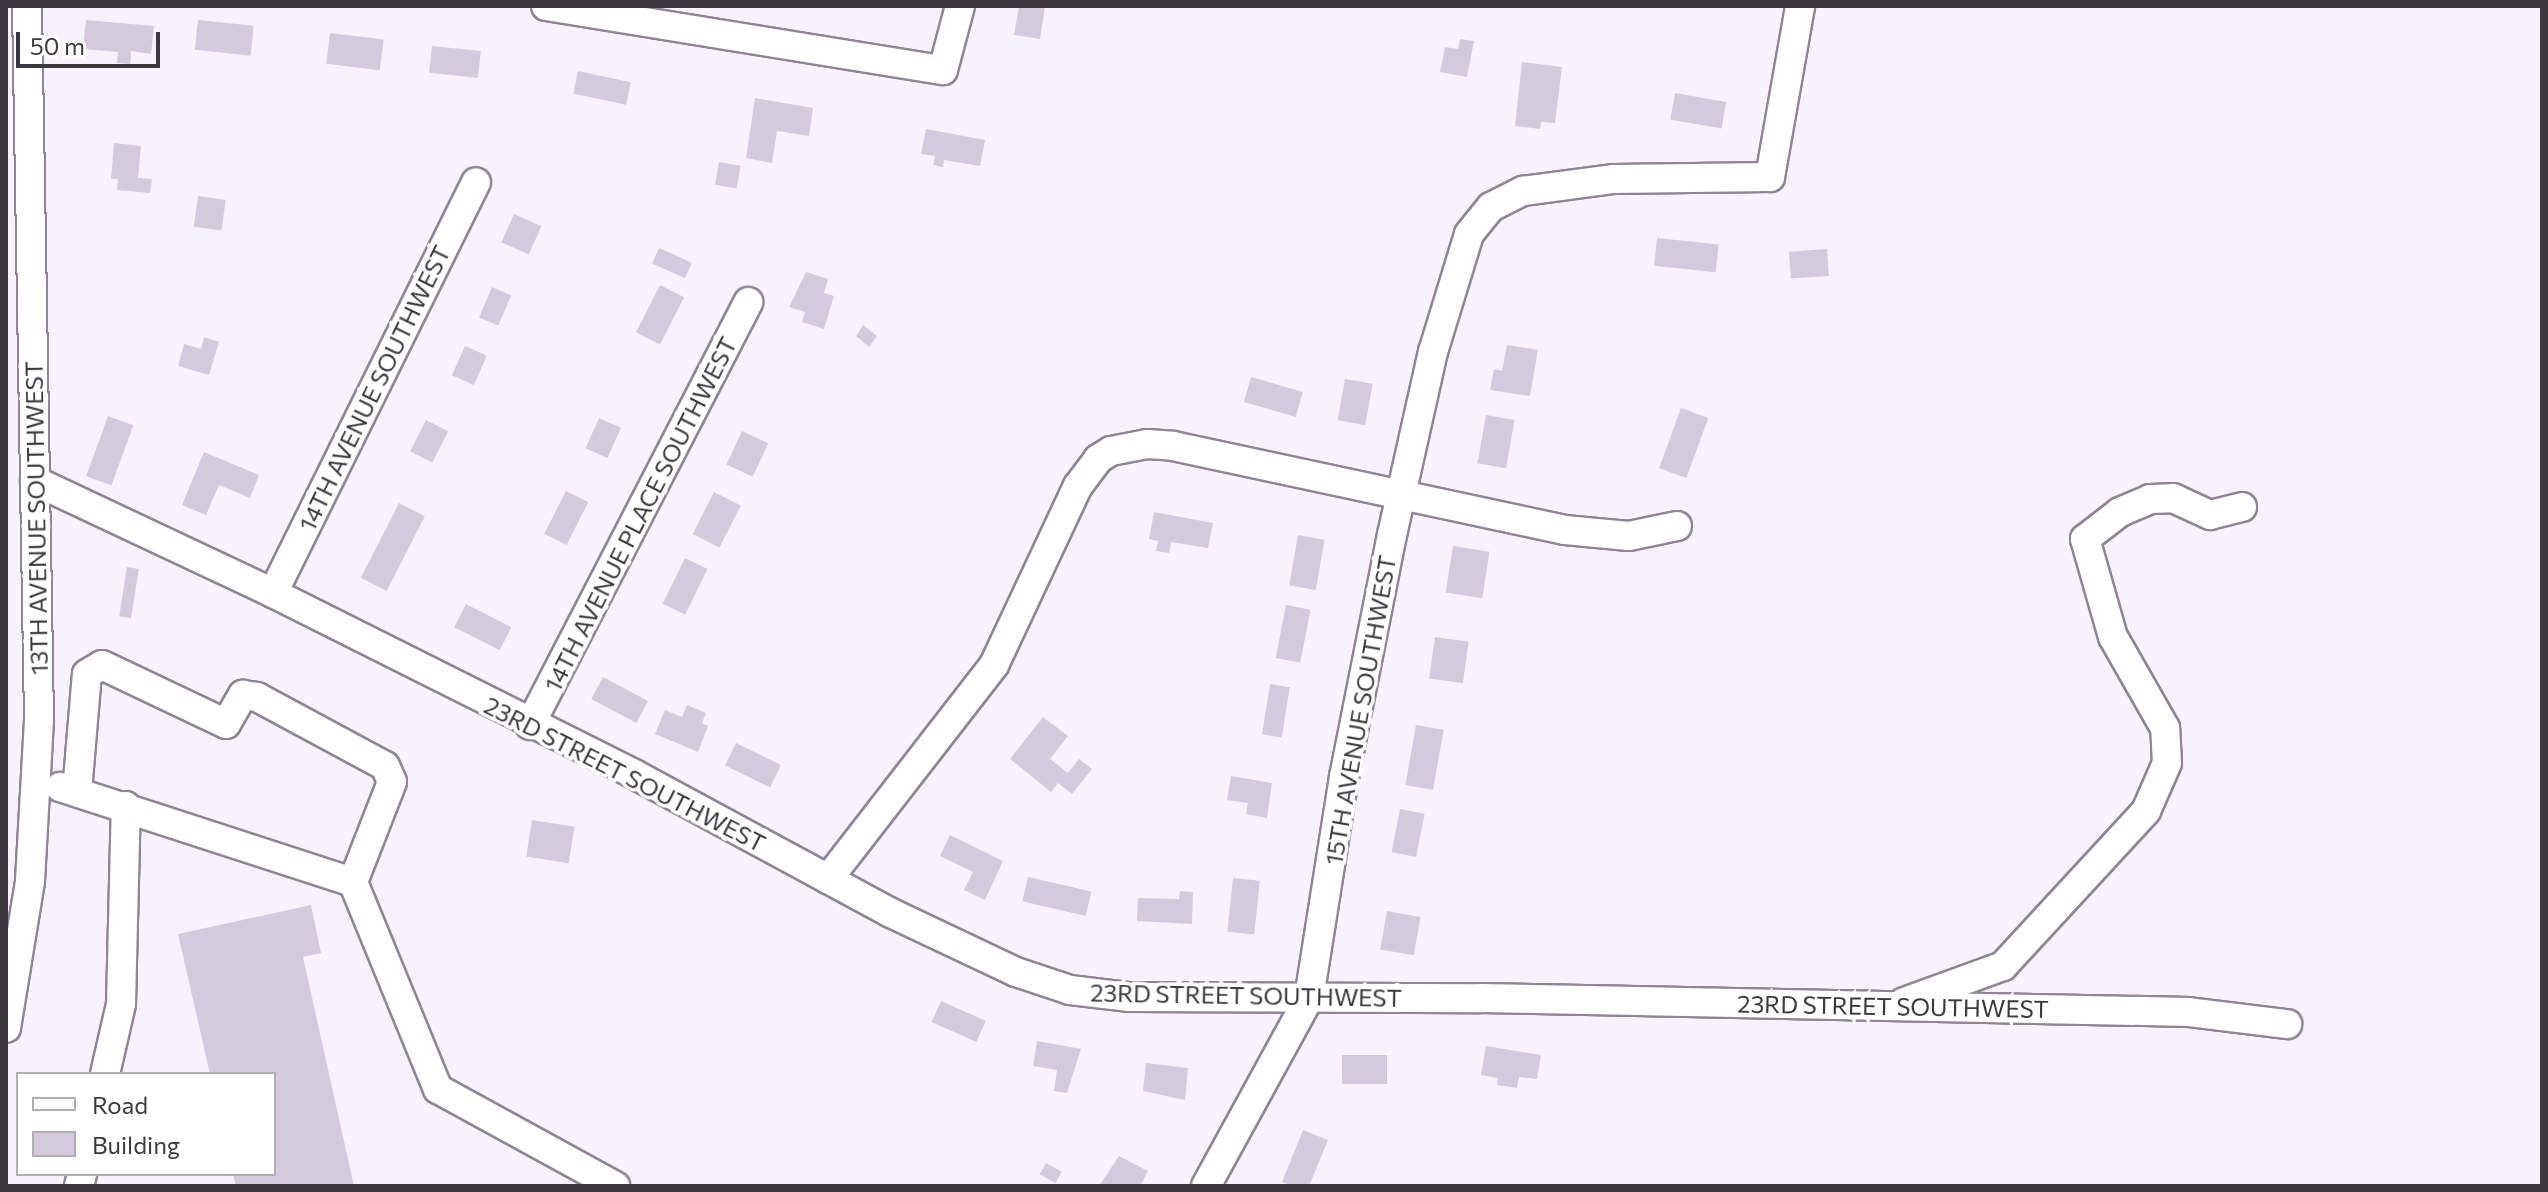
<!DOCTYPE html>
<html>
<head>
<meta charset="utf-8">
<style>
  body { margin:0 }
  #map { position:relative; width:2548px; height:1192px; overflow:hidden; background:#f8f2fe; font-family:Commissioner,sans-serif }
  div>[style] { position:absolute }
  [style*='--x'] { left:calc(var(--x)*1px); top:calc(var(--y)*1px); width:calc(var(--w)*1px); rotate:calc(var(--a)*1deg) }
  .building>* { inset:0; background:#d5cadd; transform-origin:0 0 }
  .roads { filter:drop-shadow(2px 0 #8f8596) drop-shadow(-2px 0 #8f8596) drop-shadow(0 2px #8f8596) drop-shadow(0 -2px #8f8596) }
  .minor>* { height:28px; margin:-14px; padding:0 14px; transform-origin:14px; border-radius:14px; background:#fff }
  span { translate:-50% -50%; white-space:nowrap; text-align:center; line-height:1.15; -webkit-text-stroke:7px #fff; paint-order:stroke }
  .street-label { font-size:24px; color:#3c383f }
  .frame { position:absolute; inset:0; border:8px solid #3c383f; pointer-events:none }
  .legend { position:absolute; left:16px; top:1072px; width:260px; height:104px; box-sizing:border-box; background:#fff; border:2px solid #b1afb2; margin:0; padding:10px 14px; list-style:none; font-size:24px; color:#3c383f }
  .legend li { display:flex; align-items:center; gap:16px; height:40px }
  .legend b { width:40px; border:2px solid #b1afb2 }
  .scale { position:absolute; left:16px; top:32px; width:144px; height:36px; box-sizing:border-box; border:4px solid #3c383f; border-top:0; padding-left:10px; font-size:24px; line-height:28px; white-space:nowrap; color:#3c383f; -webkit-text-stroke:6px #fff; paint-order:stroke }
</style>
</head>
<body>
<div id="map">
  <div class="building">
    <div style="clip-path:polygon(1019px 6px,1045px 6px,1040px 39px,1014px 35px)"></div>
    <div style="clip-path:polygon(86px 20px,154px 26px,151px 54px,131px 51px,130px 64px,117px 63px,118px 52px,83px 49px)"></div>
    <div style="left:198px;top:20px;width:56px;height:30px;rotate:6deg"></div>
    <div style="left:330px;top:33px;width:54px;height:31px;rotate:7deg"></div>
    <div style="clip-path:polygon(1460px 39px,1474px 41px,1467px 77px,1440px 72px,1445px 47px,1458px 49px)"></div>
    <div style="left:432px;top:46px;width:49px;height:27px;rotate:6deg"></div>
    <div style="clip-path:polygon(1522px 62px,1562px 67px,1555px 123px,1541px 122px,1540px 129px,1515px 126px)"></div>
    <div style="left:578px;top:71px;width:54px;height:23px;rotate:12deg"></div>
    <div style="left:1675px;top:93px;width:52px;height:27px;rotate:10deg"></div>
    <div style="clip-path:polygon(755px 98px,813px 108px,809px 136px,777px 131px,772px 163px,746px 158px)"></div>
    <div style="clip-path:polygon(926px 129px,985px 140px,980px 166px,944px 160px,943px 167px,933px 165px,935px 156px,921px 154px)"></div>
    <div style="clip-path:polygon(114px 143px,141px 146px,138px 178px,152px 179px,150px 193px,117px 190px,118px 179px,111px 179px)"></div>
    <div style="left:719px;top:162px;width:22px;height:23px;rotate:10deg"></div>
    <div style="left:198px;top:196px;width:28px;height:31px;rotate:8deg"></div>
    <div style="left:514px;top:214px;width:30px;height:31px;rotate:24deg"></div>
    <div style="left:1657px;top:238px;width:62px;height:28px;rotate:6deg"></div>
    <div style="left:659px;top:248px;width:36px;height:17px;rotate:24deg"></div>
    <div style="left:1827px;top:249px;width:27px;height:38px;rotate:86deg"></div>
    <div style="clip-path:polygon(806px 272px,828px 279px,824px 293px,834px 296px,824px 329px,802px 322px,805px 312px,789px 307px)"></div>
    <div style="left:660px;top:285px;width:27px;height:53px;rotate:27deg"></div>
    <div style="left:492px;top:287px;width:21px;height:33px;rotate:23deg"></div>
    <div style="clip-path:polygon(863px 325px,877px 336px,869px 347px,856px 336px)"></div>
    <div style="clip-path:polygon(204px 337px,219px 342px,209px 375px,178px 366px,184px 344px,201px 349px)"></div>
    <div style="clip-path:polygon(1507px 345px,1538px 350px,1530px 396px,1490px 390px,1494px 369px,1502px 371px)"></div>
    <div style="left:465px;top:346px;width:24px;height:32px;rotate:24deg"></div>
    <div style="left:1251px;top:377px;width:54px;height:26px;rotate:16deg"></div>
    <div style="left:1345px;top:379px;width:28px;height:42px;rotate:10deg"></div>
    <div style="left:1681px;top:408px;width:29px;height:64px;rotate:20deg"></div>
    <div style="left:1486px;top:415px;width:29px;height:49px;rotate:10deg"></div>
    <div style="left:108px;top:416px;width:27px;height:64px;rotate:20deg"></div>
    <div style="left:599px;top:418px;width:24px;height:33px;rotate:24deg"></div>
    <div style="left:426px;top:420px;width:25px;height:35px;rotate:27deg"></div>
    <div style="left:742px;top:431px;width:29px;height:37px;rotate:25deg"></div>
    <div style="clip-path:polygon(204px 452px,259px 475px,250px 498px,219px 485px,206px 515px,182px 505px)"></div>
    <div style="left:566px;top:491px;width:25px;height:48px;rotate:27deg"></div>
    <div style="left:714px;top:492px;width:30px;height:47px;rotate:27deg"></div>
    <div style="left:399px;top:503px;width:29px;height:84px;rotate:27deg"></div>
    <div style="clip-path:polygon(1154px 512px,1213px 523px,1208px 548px,1171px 542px,1169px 553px,1156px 551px,1158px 541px,1149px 539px)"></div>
    <div style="left:1298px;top:535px;width:27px;height:51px;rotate:10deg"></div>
    <div style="left:1453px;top:546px;width:37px;height:47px;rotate:9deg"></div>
    <div style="left:685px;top:558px;width:25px;height:51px;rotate:26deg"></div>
    <div style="left:127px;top:567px;width:12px;height:50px;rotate:9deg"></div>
    <div style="left:466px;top:604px;width:51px;height:26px;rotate:27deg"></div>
    <div style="left:1286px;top:605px;width:25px;height:54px;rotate:11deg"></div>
    <div style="left:1435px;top:637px;width:34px;height:42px;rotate:8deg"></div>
    <div style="left:603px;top:677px;width:51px;height:25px;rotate:28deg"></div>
    <div style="left:1270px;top:684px;width:20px;height:51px;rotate:9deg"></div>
    <div style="clip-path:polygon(687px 705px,706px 713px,702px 723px,708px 726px,698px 752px,655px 734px,665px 710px,682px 717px)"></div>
    <div style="clip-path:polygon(1043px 717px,1068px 736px,1050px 759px,1068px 773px,1079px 759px,1092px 769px,1072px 794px,1058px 783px,1051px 792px,1010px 759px)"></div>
    <div style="left:1416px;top:725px;width:28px;height:61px;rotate:10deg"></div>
    <div style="left:736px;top:743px;width:50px;height:25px;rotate:26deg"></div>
    <div style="clip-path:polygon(1231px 776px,1272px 783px,1267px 818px,1246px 814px,1248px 803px,1227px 800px)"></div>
    <div style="left:1400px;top:809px;width:25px;height:44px;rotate:11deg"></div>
    <div style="left:532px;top:820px;width:43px;height:37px;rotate:9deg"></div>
    <div style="clip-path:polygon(950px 835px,1003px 861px,985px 900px,964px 890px,973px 872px,940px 856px)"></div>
    <div style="left:1028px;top:877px;width:65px;height:25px;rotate:13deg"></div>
    <div style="left:1233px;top:878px;width:27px;height:54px;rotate:6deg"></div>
    <div style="clip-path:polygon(1180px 891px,1193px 892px,1192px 924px,1137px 921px,1138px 898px,1179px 899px)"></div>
    <div style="clip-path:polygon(311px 905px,321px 953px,303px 957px,354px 1186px,236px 1186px,233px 1174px,274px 1174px,274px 1074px,210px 1074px,178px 934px)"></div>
    <div style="left:1387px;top:911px;width:34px;height:39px;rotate:10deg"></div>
    <div style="left:941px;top:1001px;width:49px;height:23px;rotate:24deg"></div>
    <div style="clip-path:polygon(1037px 1041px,1081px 1049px,1067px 1093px,1054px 1091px,1057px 1070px,1033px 1066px)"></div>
    <div style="clip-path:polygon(1486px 1046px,1541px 1055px,1537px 1079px,1519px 1077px,1517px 1088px,1497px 1085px,1498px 1078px,1481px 1075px)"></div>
    <div style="left:1342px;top:1055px;width:45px;height:29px"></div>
    <div style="clip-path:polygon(1146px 1063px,1188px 1068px,1185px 1100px,1143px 1091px)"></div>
    <div style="clip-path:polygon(1303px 1130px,1328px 1140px,1309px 1186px,1291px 1186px,1282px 1182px)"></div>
    <div style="clip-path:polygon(1119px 1156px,1148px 1171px,1140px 1186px,1099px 1186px)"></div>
    <div style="left:1046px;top:1163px;width:18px;height:13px;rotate:29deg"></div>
  </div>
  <div class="roads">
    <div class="minor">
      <div style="--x:546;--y:6;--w:402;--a:9.2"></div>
      <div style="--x:943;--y:70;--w:66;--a:-75.1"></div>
      <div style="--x:35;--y:481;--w:263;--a:25.2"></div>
      <div style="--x:273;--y:593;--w:404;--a:26.6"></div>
      <div style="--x:634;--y:774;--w:290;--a:28.4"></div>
      <div style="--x:889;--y:912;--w:140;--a:25.3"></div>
      <div style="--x:1016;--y:972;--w:57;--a:18.4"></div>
      <div style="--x:1070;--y:990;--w:58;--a:6.9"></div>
      <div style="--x:1128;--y:997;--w:353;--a:0.2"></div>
      <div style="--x:1481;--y:998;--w:708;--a:1.13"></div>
      <div style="--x:2189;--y:1012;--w:99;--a:7"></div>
      <div style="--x:273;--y:593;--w:458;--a:-63.7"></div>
      <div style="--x:530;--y:725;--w:476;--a:-62.7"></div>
      <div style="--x:60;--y:787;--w:308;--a:18"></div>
      <div style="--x:77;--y:792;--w:118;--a:-85.2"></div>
      <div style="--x:87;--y:674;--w:17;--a:-31"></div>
      <div style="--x:102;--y:665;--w:137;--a:25.4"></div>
      <div style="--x:226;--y:724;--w:34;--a:-60"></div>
      <div style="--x:243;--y:695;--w:14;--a:8"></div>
      <div style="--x:257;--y:697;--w:145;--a:28.3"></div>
      <div style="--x:385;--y:766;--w:17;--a:66"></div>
      <div style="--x:392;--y:782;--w:107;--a:111.3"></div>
      <div style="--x:353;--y:882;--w:224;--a:67.7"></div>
      <div style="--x:438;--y:1089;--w:202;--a:28.7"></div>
      <div style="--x:828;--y:879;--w:271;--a:-52.2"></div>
      <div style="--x:994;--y:665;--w:198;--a:-64.9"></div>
      <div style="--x:1078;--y:486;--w:34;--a:-53"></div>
      <div style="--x:1098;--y:459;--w:15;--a:-32"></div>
      <div style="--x:1111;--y:451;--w:37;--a:-11"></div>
      <div style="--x:1147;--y:444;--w:26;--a:4"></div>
      <div style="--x:1173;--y:446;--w:401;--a:12.1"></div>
      <div style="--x:1565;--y:530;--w:64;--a:5.4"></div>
      <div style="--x:1629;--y:536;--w:49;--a:-11.8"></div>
      <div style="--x:1904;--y:1002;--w:105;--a:-20"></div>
      <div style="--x:2003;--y:966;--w:211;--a:-47.3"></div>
      <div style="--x:2146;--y:811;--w:52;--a:-66.4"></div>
      <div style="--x:2167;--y:763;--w:35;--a:-93"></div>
      <div style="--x:2165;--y:728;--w:105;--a:-119.7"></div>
      <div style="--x:2113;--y:637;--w:102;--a:-105.9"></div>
      <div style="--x:2085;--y:539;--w:44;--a:-37.6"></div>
      <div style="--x:2120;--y:512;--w:33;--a:-23"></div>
      <div style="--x:2150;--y:499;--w:23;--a:-2"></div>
      <div style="--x:2173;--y:498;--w:41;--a:24.7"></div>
      <div style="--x:2210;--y:515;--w:33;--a:-14"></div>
      <div style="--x:6;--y:1028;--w:149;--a:-80.7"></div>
      <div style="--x:30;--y:881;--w:161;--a:-86.8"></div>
      <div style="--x:39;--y:720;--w:714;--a:-90.96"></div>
      <div style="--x:105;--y:1074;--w:72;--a:-77.1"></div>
      <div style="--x:121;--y:1004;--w:198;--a:-88.6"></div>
      <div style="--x:79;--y:1186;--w:12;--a:-76"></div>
      <div style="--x:1206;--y:1186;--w:214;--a:-61.3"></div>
      <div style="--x:1309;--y:998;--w:224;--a:-81"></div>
      <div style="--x:1344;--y:777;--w:247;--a:-78.8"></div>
      <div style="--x:1392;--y:535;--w:188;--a:-77.4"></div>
      <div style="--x:1433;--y:352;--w:123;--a:-73"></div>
      <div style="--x:1469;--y:234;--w:35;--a:-51"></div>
      <div style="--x:1491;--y:207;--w:36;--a:-27"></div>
      <div style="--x:1523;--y:191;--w:92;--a:-7.5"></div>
      <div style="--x:1614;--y:179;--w:156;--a:-0.7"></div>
      <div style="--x:1770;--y:177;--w:174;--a:-80"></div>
    </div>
  </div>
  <div class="street-label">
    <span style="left:374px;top:388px;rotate:-64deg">14TH AVENUE SOUTHWEST</span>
    <span style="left:640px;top:514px;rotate:-63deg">14TH AVENUE PLACE SOUTHWEST</span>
    <span style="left:36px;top:518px;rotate:-91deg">13TH AVENUE SOUTHWEST</span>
    <span style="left:1360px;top:710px;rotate:-80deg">15TH AVENUE SOUTHWEST</span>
    <span style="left:625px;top:774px;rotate:27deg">23RD STREET SOUTHWEST</span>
    <span style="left:1246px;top:995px;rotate:1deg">23RD STREET SOUTHWEST</span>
    <span style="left:1893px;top:1006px;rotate:1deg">23RD STREET SOUTHWEST</span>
  </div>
  <div class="frame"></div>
  <ul class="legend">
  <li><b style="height:10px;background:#fff"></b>Road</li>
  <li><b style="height:22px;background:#d5cadd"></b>Building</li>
  </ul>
  <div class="scale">50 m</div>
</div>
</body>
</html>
